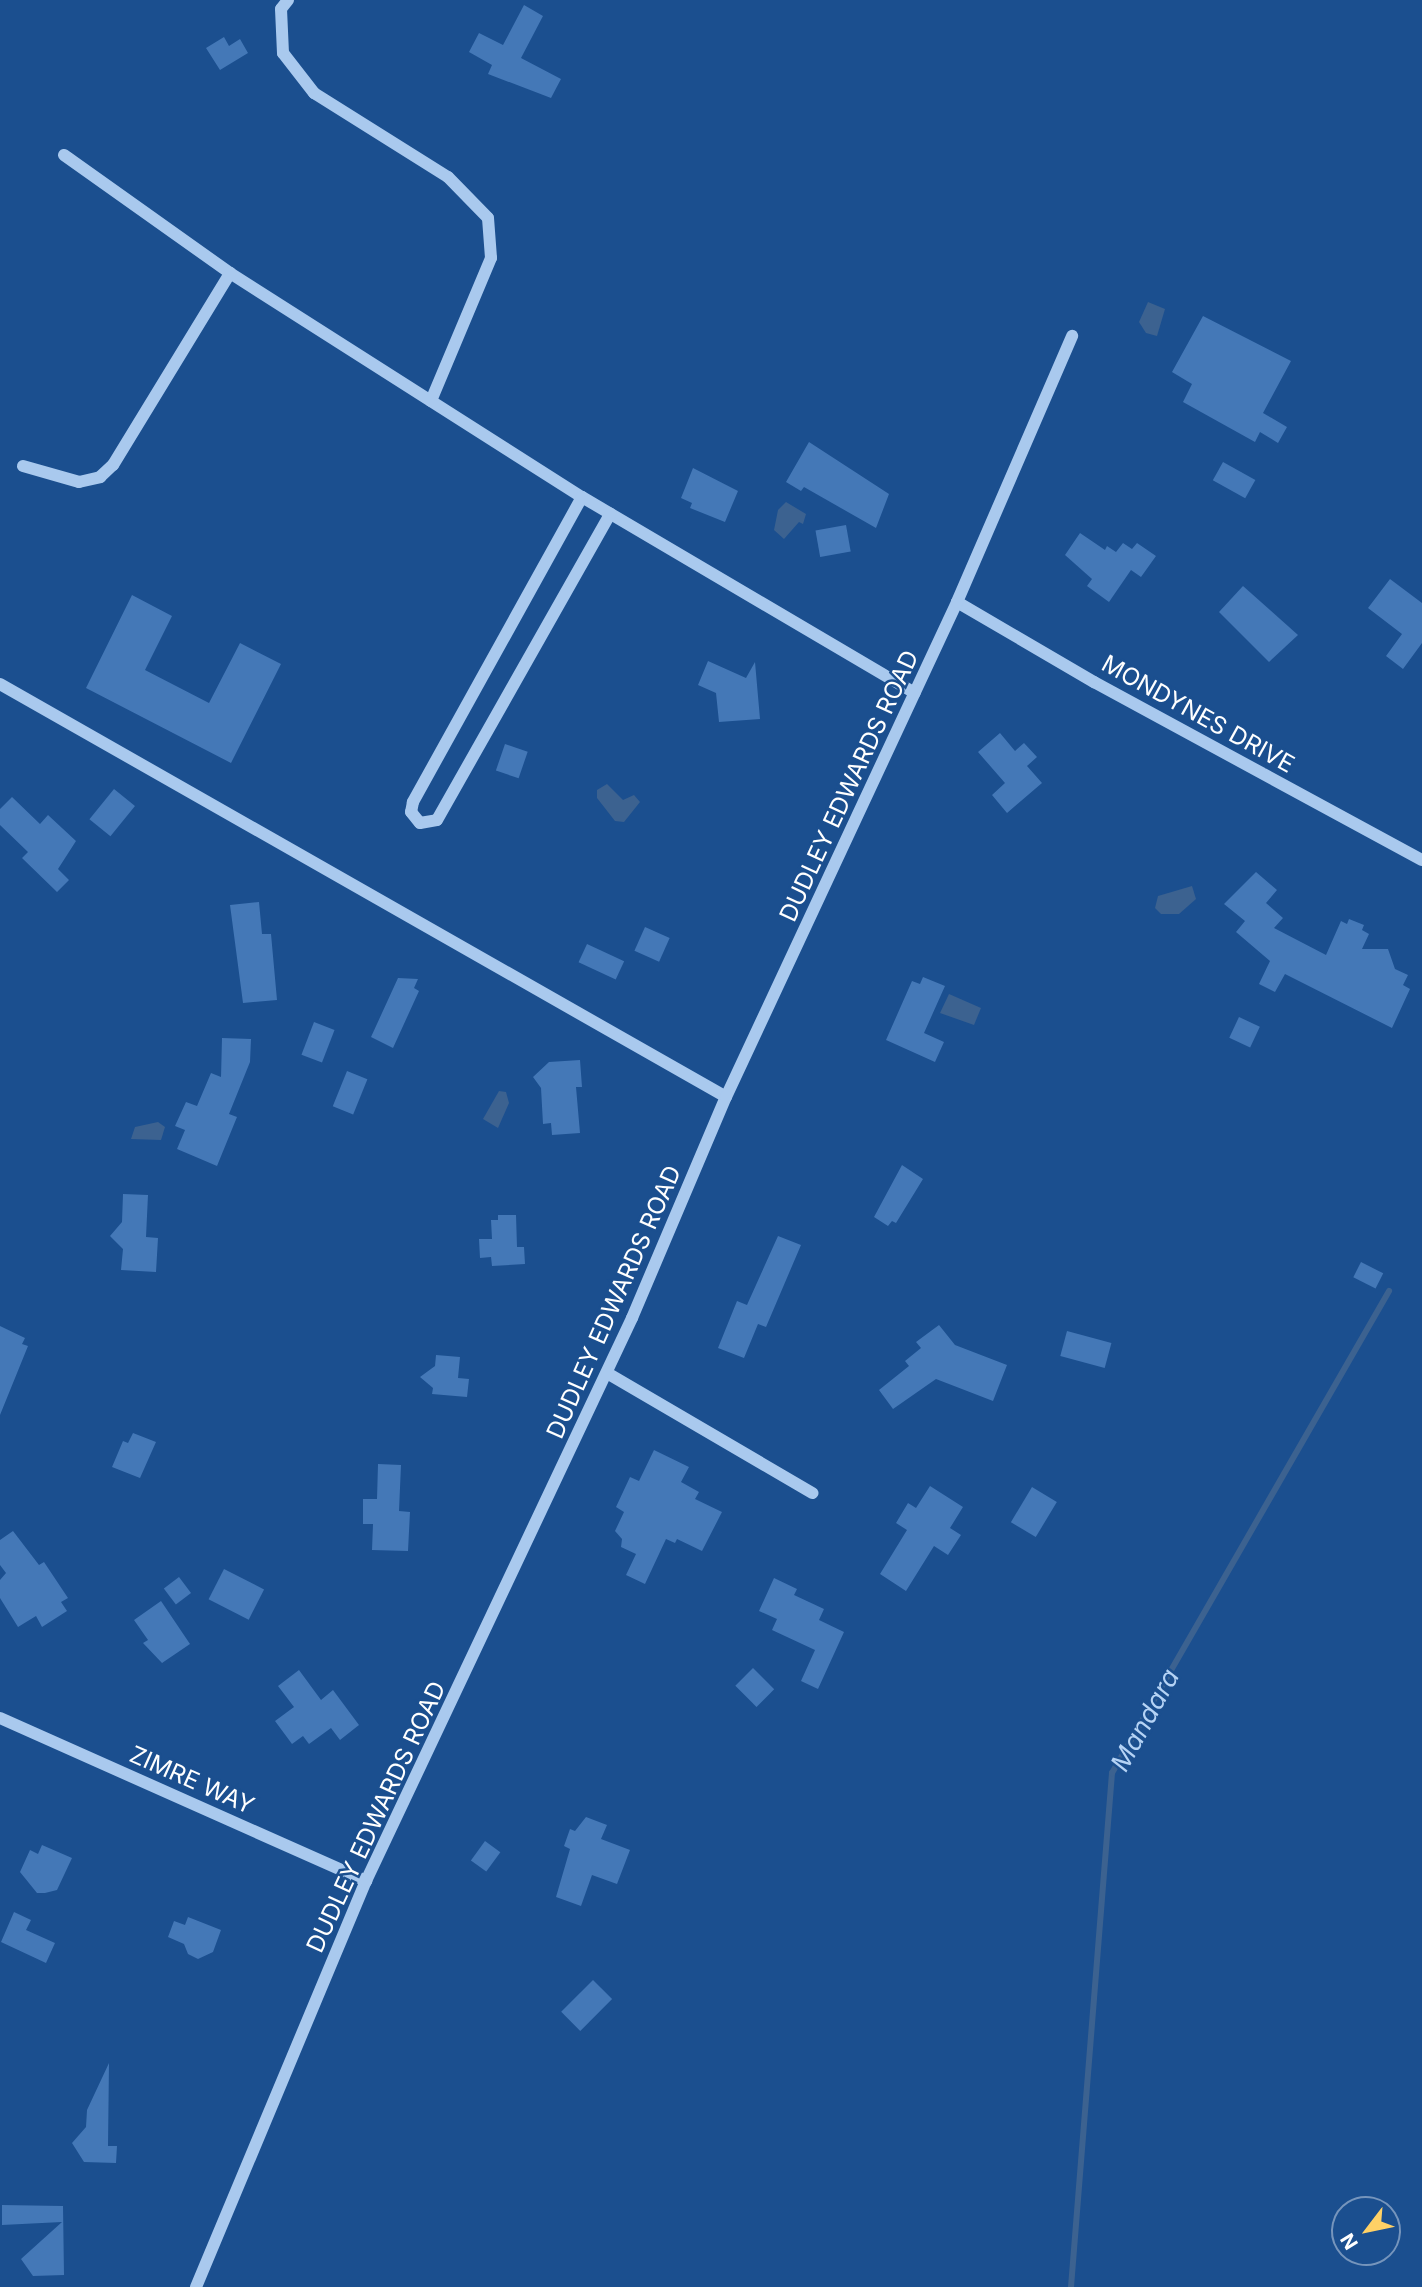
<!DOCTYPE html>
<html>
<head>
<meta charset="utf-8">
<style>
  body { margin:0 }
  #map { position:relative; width:1422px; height:2287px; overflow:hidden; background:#1b4f8f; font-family:Inter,sans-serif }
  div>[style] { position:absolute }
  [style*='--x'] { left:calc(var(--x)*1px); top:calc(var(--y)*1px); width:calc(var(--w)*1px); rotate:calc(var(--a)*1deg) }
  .water>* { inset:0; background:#3c6290 }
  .stream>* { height:6px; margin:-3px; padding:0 3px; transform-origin:3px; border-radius:3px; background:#3c6290 }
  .building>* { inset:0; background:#4478b7; transform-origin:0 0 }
  .minor>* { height:12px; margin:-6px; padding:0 6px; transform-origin:6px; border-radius:6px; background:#a9c9ee }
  span { translate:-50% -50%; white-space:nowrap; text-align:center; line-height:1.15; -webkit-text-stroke:5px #1b4f8f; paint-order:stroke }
  .street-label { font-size:24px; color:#fff }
  .water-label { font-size:26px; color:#b5d3f5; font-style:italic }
  .north { position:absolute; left:1331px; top:2196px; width:70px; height:70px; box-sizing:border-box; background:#1b4f8f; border:2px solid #7695bc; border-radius:50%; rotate:238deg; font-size:19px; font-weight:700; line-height:28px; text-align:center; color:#fff }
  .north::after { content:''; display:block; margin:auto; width:24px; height:32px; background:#ffd166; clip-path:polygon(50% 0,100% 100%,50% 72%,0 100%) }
</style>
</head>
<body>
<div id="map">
  <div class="water">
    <div style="clip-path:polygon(1148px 302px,1165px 309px,1157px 336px,1146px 333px,1139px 322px)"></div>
    <div style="clip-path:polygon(786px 502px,806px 514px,803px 524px,799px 522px,784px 539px,774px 530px,778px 510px)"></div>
    <div style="clip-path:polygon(607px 784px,623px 800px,634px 795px,640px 802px,624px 822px,615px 821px,597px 798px,597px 790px)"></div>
    <div style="clip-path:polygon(1192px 886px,1196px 899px,1179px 914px,1161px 914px,1155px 908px,1158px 896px)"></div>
    <div style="clip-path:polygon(949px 994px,981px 1008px,974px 1025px,940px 1013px)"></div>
    <div style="clip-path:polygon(499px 1091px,506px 1092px,509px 1103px,498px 1128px,483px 1119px)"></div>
    <div style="clip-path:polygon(158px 1122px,165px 1127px,161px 1140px,131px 1139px,135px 1127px)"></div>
  </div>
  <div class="stream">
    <div style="--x:1071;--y:2287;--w:516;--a:-85.44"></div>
    <div style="--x:1112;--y:1773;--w:556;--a:-60.11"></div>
  </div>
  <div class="building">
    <div style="clip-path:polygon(524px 5px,543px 16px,521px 58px,561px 79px,551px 98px,488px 74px,492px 65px,469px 52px,479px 33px,503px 45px)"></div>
    <div style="clip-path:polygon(224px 37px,229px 46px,240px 39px,248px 53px,220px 70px,206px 48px)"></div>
    <div style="clip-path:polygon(1203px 316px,1291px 361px,1263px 413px,1287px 427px,1278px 443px,1260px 432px,1255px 442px,1183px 402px,1192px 384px,1172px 372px)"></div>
    <div style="clip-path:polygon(809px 442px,889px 494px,876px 528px,804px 487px,801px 491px,786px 482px)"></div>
    <div style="left:1223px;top:462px;width:37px;height:21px;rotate:29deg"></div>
    <div style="clip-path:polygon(693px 468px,738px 491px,725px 522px,690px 508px,692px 503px,681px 498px)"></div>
    <div style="left:846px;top:525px;width:27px;height:31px;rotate:80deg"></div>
    <div style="clip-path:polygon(1080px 533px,1105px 550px,1107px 546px,1116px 552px,1123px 543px,1132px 549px,1137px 543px,1156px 556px,1141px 577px,1131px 570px,1109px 602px,1087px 586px,1092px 579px,1065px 555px)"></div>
    <div style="clip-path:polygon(1390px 579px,1422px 603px,1422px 643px,1403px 669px,1386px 656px,1402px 634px,1368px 608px)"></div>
    <div style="clip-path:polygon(1243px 586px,1298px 635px,1269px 662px,1219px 612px)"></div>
    <div style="clip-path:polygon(132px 595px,172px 616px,145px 670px,209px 703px,240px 643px,281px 664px,231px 763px,86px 688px)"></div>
    <div style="clip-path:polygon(708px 661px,746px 678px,755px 662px,760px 719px,719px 722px,716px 693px,698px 685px)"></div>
    <div style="clip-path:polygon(1000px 733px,1015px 751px,1024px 743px,1037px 757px,1027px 766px,1042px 783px,1007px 813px,992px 795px,1005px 783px,978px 752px)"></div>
    <div style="left:505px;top:744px;width:24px;height:28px;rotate:19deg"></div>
    <div style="left:114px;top:789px;width:27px;height:39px;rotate:39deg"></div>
    <div style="clip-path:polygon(12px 797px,40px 824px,48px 815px,76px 841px,58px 869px,69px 880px,57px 892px,22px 858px,28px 852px,0 825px,0 809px)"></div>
    <div style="clip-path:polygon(1256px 872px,1277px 890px,1266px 903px,1283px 918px,1274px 928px,1326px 955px,1341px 921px,1347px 924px,1349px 919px,1364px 925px,1362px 930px,1369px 934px,1362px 949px,1388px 949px,1395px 969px,1408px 975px,1403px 985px,1410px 989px,1392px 1028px,1285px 974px,1275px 992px,1259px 984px,1270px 961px,1236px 932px,1245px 921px,1224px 904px)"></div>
    <div style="clip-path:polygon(259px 902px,262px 934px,271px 934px,277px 1000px,243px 1003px,230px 905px)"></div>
    <div style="left:645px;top:927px;width:27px;height:26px;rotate:24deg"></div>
    <div style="left:587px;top:944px;width:41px;height:20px;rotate:25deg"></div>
    <div style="clip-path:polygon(923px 977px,945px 986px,924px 1033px,944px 1042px,935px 1062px,886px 1040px,912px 981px,920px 984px)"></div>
    <div style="clip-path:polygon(398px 978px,418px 979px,414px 988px,419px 991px,393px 1048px,371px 1037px)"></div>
    <div style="left:1239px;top:1017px;width:23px;height:23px;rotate:25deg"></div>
    <div style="left:314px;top:1022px;width:22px;height:35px;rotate:21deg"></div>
    <div style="clip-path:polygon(222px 1038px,251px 1039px,250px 1062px,229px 1114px,237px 1117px,217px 1166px,177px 1149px,185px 1130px,175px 1126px,186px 1102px,197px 1106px,211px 1073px,221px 1077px)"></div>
    <div style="clip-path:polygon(580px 1060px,582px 1087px,576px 1087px,580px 1133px,552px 1135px,551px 1123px,543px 1124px,541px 1088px,533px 1077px,549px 1062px)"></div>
    <div style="left:347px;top:1071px;width:22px;height:38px;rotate:22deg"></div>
    <div style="clip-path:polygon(902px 1165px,923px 1179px,896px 1223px,892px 1221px,888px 1226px,874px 1217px)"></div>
    <div style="clip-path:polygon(123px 1194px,148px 1195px,146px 1237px,158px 1238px,156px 1272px,121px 1270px,123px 1249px,110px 1236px,122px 1222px)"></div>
    <div style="clip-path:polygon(498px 1215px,516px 1215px,517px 1247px,524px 1247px,525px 1264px,492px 1266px,491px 1257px,480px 1258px,479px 1239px,492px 1239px,491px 1220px,498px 1220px)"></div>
    <div style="clip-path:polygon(778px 1236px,801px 1245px,766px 1327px,758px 1324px,744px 1358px,718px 1348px,737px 1301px,747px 1305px)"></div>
    <div style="left:1361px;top:1262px;width:25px;height:17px;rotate:27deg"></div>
    <div style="clip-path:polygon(939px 1325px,955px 1345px,1007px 1365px,993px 1401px,936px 1379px,893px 1409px,879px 1390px,909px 1366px,905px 1361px,921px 1348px,916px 1342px)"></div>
    <div style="clip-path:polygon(0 1326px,25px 1338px,22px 1344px,28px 1346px,0 1415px)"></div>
    <div style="left:1067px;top:1331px;width:46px;height:26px;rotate:15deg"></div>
    <div style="clip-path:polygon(436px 1355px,460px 1357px,458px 1378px,469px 1379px,467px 1397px,432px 1394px,433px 1388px,420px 1377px,435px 1366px)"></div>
    <div style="clip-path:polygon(133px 1433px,156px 1442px,140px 1478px,112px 1467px,123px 1441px,128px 1443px)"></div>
    <div style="clip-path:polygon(654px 1450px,689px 1467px,681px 1482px,699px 1492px,695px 1499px,722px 1512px,702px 1551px,677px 1539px,675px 1543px,666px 1539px,645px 1584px,626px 1575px,636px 1554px,621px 1547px,622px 1539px,615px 1531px,624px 1512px,616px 1507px,630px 1477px,639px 1481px)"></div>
    <div style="clip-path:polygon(378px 1464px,401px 1465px,399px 1511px,410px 1512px,408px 1551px,372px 1550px,373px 1524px,363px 1524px,363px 1499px,377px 1499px)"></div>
    <div style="clip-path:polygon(930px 1486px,963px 1507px,950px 1528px,961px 1535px,948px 1555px,934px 1546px,906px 1591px,880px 1574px,907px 1530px,896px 1523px,908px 1503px,916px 1508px)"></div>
    <div style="left:1032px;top:1487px;width:29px;height:41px;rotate:31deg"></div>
    <div style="clip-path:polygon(13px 1531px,39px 1565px,44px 1562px,68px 1598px,61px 1602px,67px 1611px,42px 1627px,36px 1616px,18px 1627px,0 1598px,0 1580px,6px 1573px,0 1565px,0 1540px)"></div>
    <div style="left:224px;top:1569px;width:45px;height:34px;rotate:27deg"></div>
    <div style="left:179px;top:1577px;width:20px;height:19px;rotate:53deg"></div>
    <div style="clip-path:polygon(774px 1578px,797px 1589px,794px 1595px,824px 1609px,819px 1620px,844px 1632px,818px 1689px,801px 1681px,815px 1650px,772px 1630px,777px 1619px,759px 1611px)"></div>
    <div style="clip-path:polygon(161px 1601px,190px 1644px,162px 1663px,143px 1643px,148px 1640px,134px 1620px)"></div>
    <div style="left:753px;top:1668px;width:30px;height:25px;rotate:45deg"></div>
    <div style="clip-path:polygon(299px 1670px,321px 1700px,333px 1690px,359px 1725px,340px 1740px,331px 1728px,309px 1744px,303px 1736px,292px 1744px,275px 1721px,294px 1707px,278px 1686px)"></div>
    <div style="clip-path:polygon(586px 1817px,607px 1825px,601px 1839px,630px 1850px,617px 1884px,592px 1875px,581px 1906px,556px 1897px,570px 1849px,564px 1846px,570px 1829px,575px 1831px)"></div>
    <div style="left:485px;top:1841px;width:19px;height:24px;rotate:36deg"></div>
    <div style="clip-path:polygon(42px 1845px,72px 1858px,57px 1890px,45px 1893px,37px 1893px,20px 1872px,30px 1850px,38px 1854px)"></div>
    <div style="clip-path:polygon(14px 1912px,31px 1920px,26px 1930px,55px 1943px,46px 1963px,1px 1942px)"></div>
    <div style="clip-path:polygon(188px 1917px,221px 1930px,213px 1952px,198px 1959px,188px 1954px,184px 1944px,168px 1937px,174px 1921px,185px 1925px)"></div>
    <div style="left:593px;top:1980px;width:27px;height:45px;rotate:45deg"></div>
    <div style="clip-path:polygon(109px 2063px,108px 2146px,117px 2146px,116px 2163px,84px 2162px,72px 2143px,86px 2127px,87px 2110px)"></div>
    <div style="clip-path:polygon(2px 2205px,63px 2206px,64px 2275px,33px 2276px,21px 2259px,62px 2222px,2px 2225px)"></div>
  </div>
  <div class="minor">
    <div style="--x:288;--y:0;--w:11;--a:128"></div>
    <div style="--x:281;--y:9;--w:44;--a:87.4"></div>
    <div style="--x:283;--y:53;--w:51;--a:52.2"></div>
    <div style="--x:314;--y:93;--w:158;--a:32.1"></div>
    <div style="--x:448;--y:177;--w:57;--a:45.7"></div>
    <div style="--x:488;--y:218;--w:40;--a:85.7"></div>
    <div style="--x:491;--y:258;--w:155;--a:112.8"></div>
    <div style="--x:64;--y:155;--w:204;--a:35.4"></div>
    <div style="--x:230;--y:273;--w:417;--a:32.5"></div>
    <div style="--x:582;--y:497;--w:386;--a:30.5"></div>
    <div style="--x:23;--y:466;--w:58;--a:15.9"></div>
    <div style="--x:79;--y:482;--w:22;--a:-13"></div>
    <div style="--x:100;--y:477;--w:18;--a:-43"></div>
    <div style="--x:113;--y:465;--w:225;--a:-58.6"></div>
    <div style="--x:582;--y:497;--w:349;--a:119"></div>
    <div style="--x:413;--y:802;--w:10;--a:101"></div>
    <div style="--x:411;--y:812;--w:14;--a:51"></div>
    <div style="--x:420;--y:823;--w:17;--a:-10"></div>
    <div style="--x:437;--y:820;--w:352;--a:-60.5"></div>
    <div style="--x:957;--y:602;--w:159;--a:30.3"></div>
    <div style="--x:1094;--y:682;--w:373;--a:28.5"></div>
    <div style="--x:0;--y:684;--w:835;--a:29.63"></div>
    <div style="--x:607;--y:1373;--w:238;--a:30.3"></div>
    <div style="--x:0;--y:1718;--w:401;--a:24"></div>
    <div style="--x:196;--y:2287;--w:440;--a:-67.3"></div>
    <div style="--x:366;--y:1881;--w:623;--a:-64.71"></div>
    <div style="--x:632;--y:1318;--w:240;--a:-67"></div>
    <div style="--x:726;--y:1097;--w:546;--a:-64.98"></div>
    <div style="--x:957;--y:602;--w:290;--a:-66.6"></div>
  </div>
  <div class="street-label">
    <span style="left:1198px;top:714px;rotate:29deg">MONDYNES DRIVE</span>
    <span style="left:849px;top:786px;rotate:-65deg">DUDLEY EDWARDS ROAD</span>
    <span style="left:614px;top:1302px;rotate:-66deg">DUDLEY EDWARDS ROAD</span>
    <span style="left:192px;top:1780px;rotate:24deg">ZIMRE WAY</span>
    <span style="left:376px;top:1817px;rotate:-65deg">DUDLEY EDWARDS ROAD</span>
  </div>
  <div class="water-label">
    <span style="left:1145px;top:1720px;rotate:-61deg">Mandara</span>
  </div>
  <div class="north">N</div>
</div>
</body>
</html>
